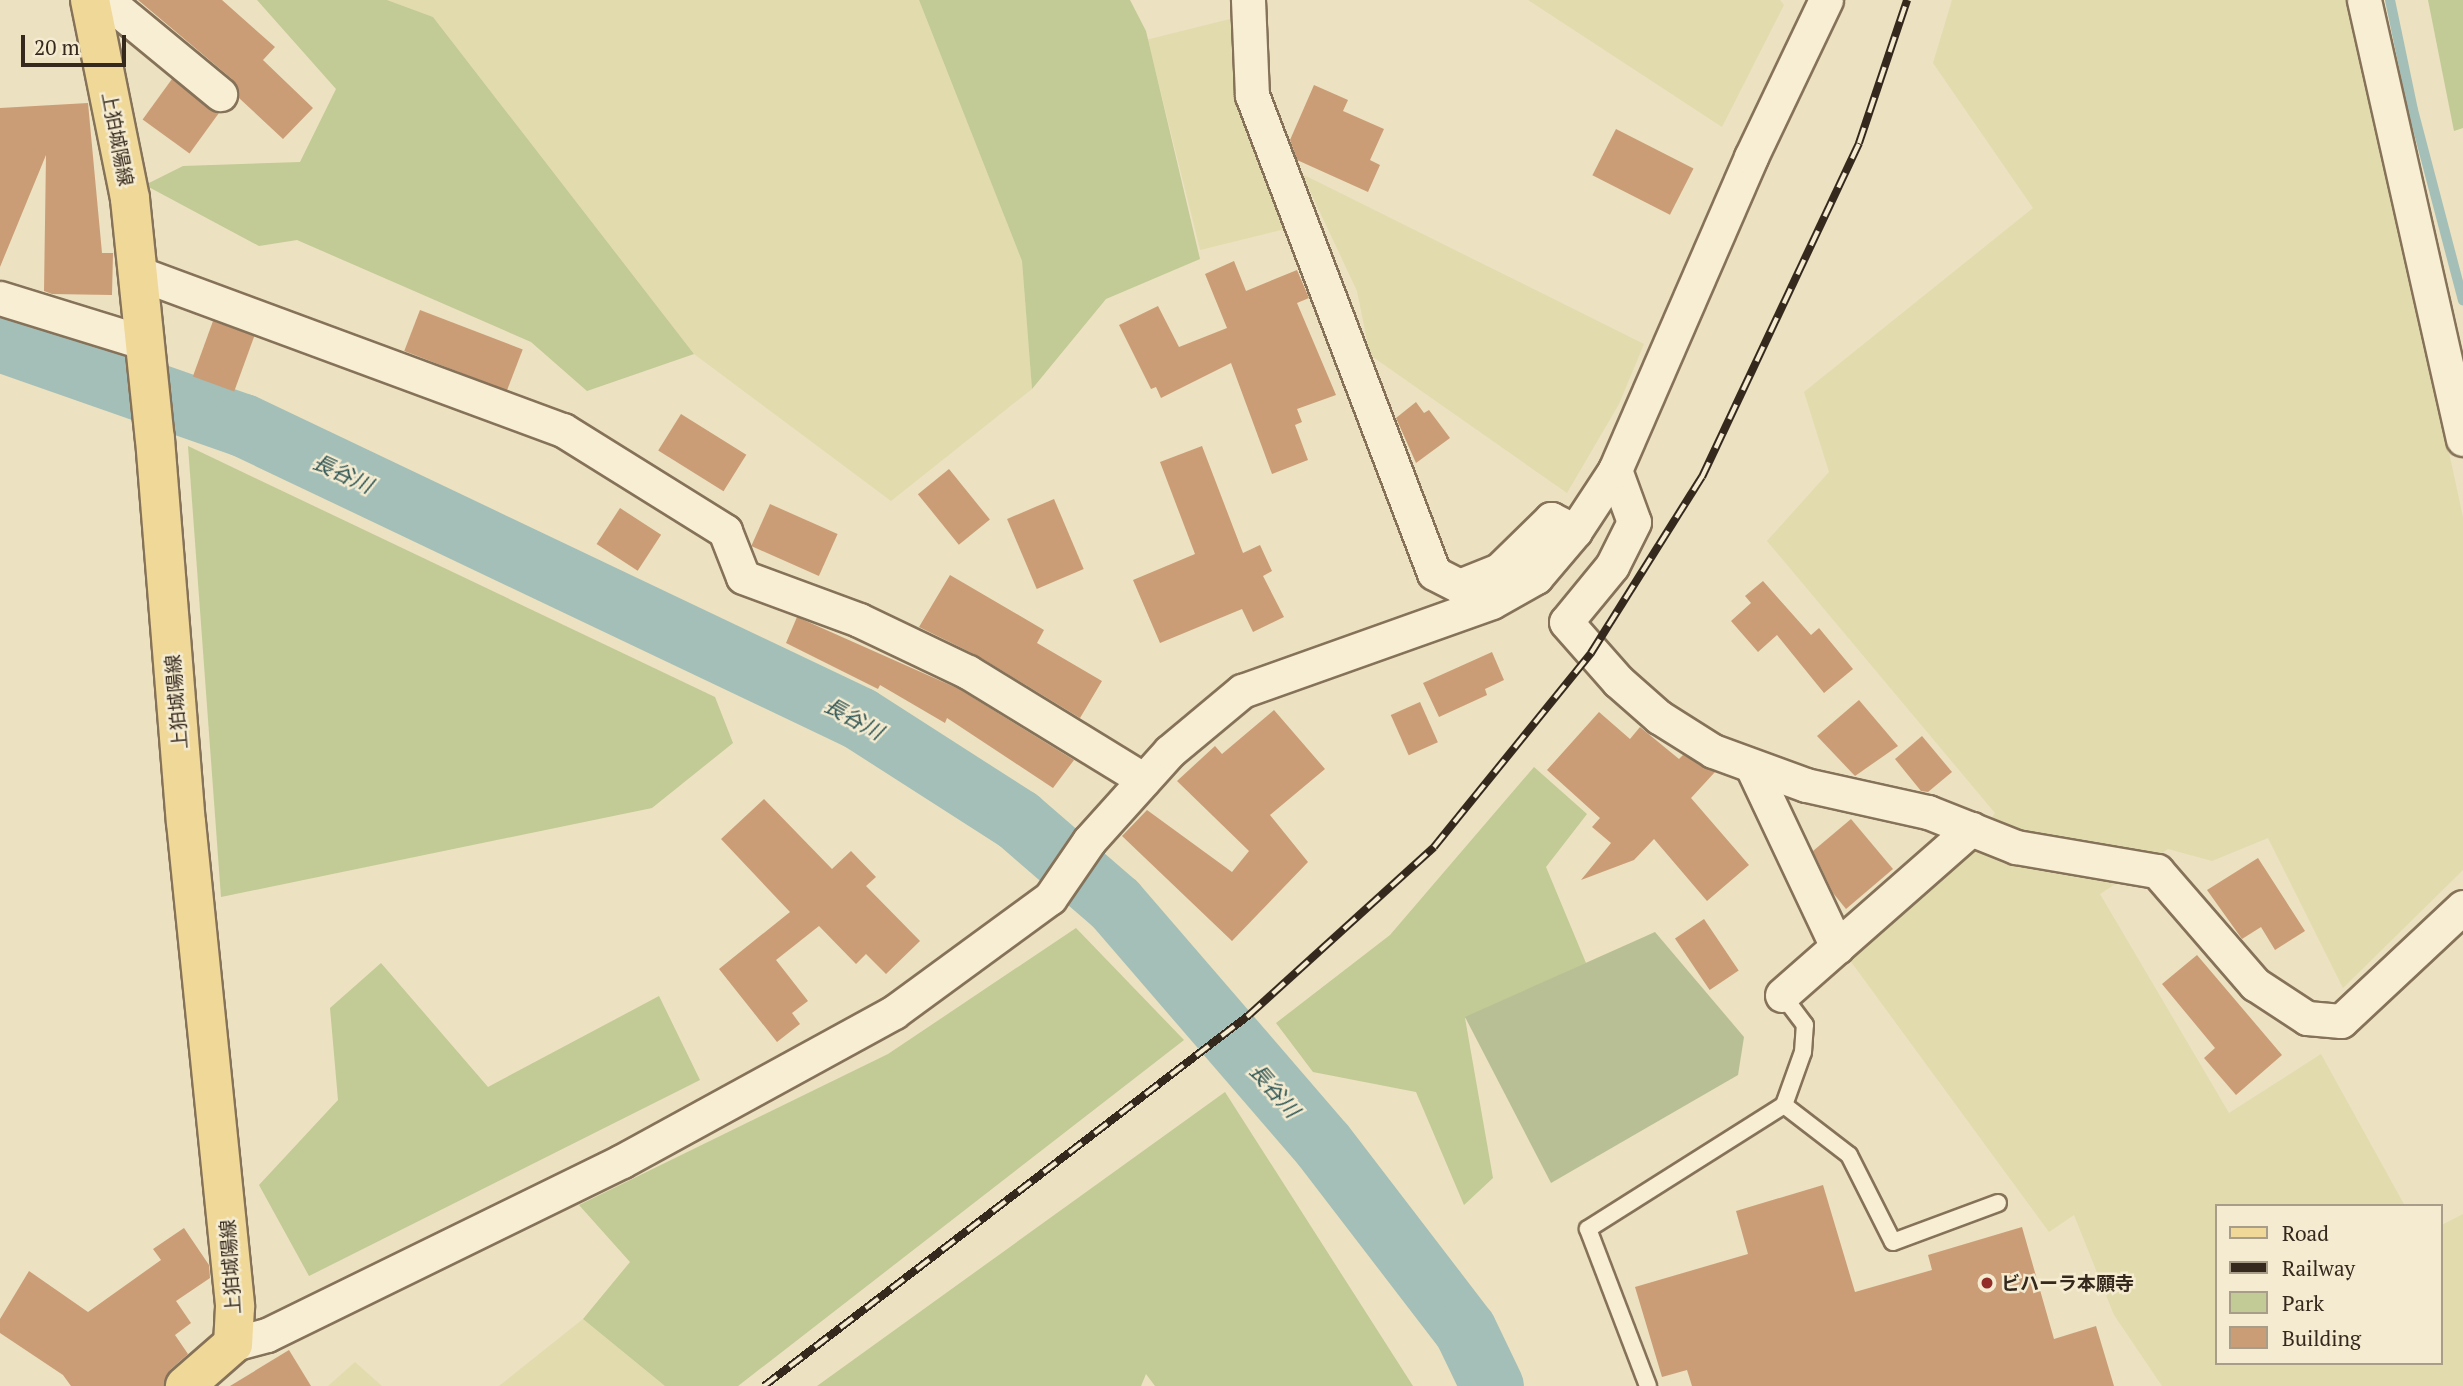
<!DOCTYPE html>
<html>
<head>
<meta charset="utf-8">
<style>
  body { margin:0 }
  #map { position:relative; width:2463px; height:1386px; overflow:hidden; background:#ece1c0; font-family:"PT Serif","Noto Sans JP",serif }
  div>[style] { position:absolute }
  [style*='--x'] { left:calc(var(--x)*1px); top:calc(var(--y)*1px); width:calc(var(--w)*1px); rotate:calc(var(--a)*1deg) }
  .farmland>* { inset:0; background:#e2dbae; transform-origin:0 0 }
  .green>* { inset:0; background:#c2ca95 }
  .cemetery>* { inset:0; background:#b8bf94 }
  .stream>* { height:10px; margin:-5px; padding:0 5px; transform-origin:5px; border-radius:5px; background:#a3bfb8 }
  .river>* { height:63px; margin:-31.5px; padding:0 31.5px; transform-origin:31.5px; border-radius:31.5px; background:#a3bfb8 }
  .building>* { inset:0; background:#ca9d77; transform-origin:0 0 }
  .roads { filter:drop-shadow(2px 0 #857259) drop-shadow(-2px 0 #857259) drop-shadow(0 2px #857259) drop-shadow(0 -2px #857259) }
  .lane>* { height:16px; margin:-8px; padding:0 8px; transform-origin:8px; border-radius:8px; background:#f8eed3 }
  .street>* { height:33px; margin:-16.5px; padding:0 16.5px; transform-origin:16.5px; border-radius:16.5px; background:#f8eed3 }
  .primary>* { height:38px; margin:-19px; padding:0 19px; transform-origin:19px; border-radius:19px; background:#f0d898 }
  .rail>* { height:8px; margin-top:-4px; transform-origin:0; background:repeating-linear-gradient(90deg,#f4ebd0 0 16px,#35291d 0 32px); box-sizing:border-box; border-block:2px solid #35291d }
  .dots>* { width:19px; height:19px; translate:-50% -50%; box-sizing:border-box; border:4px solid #f4ebd0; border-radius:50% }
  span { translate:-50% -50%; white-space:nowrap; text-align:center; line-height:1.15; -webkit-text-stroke:5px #f4ebd0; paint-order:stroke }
  .street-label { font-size:19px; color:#35291d }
  .poi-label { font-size:19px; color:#35291d; font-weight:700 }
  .left { translate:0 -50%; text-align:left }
  .water-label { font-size:21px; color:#2c5453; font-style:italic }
  .legend { position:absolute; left:2215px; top:1204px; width:228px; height:161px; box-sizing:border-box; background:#f4ebd0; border:2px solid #a89d88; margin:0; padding:9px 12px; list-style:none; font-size:21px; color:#35291d }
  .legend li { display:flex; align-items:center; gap:14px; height:35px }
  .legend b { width:35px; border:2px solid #a89d88 }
  .scale { position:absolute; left:21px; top:35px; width:105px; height:32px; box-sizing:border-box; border:4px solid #35291d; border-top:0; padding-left:9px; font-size:21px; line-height:24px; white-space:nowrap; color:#35291d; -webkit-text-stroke:5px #f4ebd0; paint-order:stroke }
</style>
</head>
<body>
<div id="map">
  <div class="farmland">
    <div style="clip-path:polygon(387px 0,919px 0,1022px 261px,1032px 389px,891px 501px,694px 354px,433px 17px)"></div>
    <div style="clip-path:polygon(1528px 0,1780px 0,1784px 5px,1722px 127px)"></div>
    <div style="clip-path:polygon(1952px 0,2351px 0,2463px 517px,2463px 870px,2343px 988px,2268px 838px,2212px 861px,2168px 849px,2100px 894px,2229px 1113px,2321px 1054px,2405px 1206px,2216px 1206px,2216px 1363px,2440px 1363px,2440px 1226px,2463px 1214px,2463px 1386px,2162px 1386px,2114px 1315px,2074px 1215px,2049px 1232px,1849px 959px,1974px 845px,1995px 813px,1767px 541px,1829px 472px,1804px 392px,2033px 208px,1933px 63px)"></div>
    <div style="left:1234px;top:18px;width:217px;height:89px;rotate:76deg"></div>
    <div style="clip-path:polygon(1302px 174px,1644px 344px,1619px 404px,1567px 493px,1370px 355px,1357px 291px)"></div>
    <div style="clip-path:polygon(583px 1319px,665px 1386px,499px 1386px)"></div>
    <div style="clip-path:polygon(355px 1362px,382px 1386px,328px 1386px)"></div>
  </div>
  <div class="green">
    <div style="clip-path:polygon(257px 0,387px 0,433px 17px,694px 354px,587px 391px,531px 342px,297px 240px,259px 246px,145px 185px,183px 166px,300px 162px,336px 89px)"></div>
    <div style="clip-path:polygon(919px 0,1130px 0,1146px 31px,1200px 259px,1106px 299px,1032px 389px,1022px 261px)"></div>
    <div style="clip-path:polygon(2428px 0,2463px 0,2463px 128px,2454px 131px)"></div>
    <div style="clip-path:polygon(188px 446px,715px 697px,733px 743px,652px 808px,221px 897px)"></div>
    <div style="clip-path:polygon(1534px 767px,1587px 814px,1546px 867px,1586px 963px,1465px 1018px,1493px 1178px,1464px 1205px,1416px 1092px,1313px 1072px,1276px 1023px,1390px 935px)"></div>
    <div style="clip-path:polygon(1076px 928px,1184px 1040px,738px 1386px,665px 1386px,583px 1319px,630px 1262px,579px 1205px,888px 1054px)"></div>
    <div style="clip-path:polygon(381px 963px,488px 1087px,659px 996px,700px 1080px,309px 1276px,259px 1185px,338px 1100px,330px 1008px)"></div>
    <div style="clip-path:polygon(1225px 1092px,1413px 1386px,1155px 1386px,1146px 1374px,1141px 1386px,817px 1386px)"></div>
  </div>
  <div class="cemetery">
    <div style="clip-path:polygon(1655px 932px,1744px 1037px,1738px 1075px,1551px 1183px,1465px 1017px)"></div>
  </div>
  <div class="stream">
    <div style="--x:2390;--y:0;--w:112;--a:78.2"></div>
    <div style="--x:2413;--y:110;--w:197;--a:75.3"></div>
  </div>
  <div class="river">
    <div style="--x:0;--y:340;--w:257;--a:19.3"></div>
    <div style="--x:243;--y:425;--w:682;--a:25.44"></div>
    <div style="--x:859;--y:718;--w:189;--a:32.7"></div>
    <div style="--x:1018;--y:820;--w:128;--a:40.9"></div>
    <div style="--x:1115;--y:904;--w:318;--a:49.2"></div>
    <div style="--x:1323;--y:1145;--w:233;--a:52.5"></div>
    <div style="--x:1465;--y:1330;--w:62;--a:64.3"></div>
  </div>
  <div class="building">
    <div style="clip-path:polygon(138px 0,222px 0,275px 47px,263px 60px,313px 108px,283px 139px,239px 98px,232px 79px)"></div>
    <div style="left:172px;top:79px;width:58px;height:50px;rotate:36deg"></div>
    <div style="clip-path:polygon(1314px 85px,1348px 100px,1343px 111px,1384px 129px,1370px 160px,1380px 165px,1368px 192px,1297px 160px,1290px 140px)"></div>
    <div style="clip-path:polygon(88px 103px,102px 253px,113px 253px,112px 295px,52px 294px,44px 291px,46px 155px,0 267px,0 108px)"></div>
    <div style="left:1616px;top:129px;width:87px;height:52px;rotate:27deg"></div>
    <div style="clip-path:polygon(1234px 261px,1246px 291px,1297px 270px,1309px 298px,1297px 303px,1336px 395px,1297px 409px,1302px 422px,1295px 425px,1308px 460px,1272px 474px,1231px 363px,1161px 398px,1156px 387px,1151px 389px,1119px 325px,1158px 306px,1179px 347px,1227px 328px,1205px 274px)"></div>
    <div style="left:420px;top:310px;width:110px;height:44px;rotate:21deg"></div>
    <div style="left:213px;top:321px;width:44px;height:59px;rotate:20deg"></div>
    <div style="clip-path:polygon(1416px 402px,1424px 413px,1429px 410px,1450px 438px,1416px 463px,1396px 418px)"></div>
    <div style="left:681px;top:414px;width:77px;height:43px;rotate:32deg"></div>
    <div style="clip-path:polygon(1202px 446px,1243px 553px,1260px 545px,1272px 571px,1263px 576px,1284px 617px,1253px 632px,1242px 609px,1160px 643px,1133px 580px,1195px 554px,1160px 462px)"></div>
    <div style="left:949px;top:469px;width:65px;height:40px;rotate:51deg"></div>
    <div style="left:1054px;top:499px;width:76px;height:51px;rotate:67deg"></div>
    <div style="left:770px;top:504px;width:74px;height:46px;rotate:24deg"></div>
    <div style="left:620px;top:508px;width:49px;height:43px;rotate:33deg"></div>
    <div style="clip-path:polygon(950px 575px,1044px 630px,1037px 643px,1102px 681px,1080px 718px,978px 656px,919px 627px)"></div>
    <div style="clip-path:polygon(1763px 581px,1811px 635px,1819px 628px,1853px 669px,1824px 693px,1777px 635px,1758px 652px,1731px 621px,1751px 603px,1745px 596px)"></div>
    <div style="clip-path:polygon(797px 617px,959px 689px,1074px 760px,1053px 788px,947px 718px,945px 723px,880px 685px,878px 689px,786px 643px)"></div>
    <div style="clip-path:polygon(1492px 652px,1504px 680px,1485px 689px,1487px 695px,1439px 717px,1423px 683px)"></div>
    <div style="clip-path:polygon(1859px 700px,1898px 746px,1855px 776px,1817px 736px)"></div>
    <div style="left:1420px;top:702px;width:44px;height:32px;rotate:66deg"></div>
    <div style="clip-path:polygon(1274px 710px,1325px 769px,1270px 815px,1308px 862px,1232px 941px,1122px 836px,1147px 810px,1232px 872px,1249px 851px,1177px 781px,1215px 746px,1222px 754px)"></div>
    <div style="clip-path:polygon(1599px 712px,1630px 739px,1640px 727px,1679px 759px,1683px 755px,1715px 772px,1691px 798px,1749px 865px,1707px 901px,1654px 839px,1634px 860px,1581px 880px,1611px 843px,1592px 827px,1600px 818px,1547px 770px)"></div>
    <div style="clip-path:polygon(1922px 736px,1952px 772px,1928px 792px,1921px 791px,1895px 759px)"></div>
    <div style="clip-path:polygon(764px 799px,832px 869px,851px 851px,876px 877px,866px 886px,920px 941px,886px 974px,866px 954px,856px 964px,819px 926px,776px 960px,808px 1001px,792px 1013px,800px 1024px,777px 1042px,719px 969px,790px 912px,721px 839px)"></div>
    <div style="clip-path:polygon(1851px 819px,1893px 869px,1846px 909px,1833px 893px,1813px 851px)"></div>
    <div style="clip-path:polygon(2258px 858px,2305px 931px,2275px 950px,2261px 927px,2242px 939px,2207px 890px)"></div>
    <div style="left:1704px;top:919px;width:62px;height:35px;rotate:56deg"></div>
    <div style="clip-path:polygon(2197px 955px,2282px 1055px,2236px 1095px,2204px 1058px,2215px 1048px,2162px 984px)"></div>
    <div style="clip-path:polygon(1823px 1185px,1855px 1292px,1932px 1270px,1928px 1255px,2022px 1227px,2054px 1339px,2096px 1326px,2114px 1386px,1692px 1386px,1687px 1370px,1662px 1377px,1635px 1287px,1748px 1254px,1736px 1211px)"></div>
    <div style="clip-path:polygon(184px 1228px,209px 1265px,210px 1278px,176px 1301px,191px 1323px,175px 1335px,188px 1354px,170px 1370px,164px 1386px,71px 1386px,63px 1375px,0 1333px,0 1319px,29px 1271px,88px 1312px,161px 1260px,153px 1249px)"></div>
    <div style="clip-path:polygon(289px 1350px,311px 1386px,230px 1386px)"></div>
  </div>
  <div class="roads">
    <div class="lane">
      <div style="--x:1784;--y:1105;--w:82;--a:37.6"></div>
      <div style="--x:1849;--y:1155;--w:97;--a:63.2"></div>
      <div style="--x:1893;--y:1242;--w:112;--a:-20.4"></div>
      <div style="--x:1648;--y:1386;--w:168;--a:-110.9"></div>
      <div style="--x:1588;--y:1229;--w:232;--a:-32.3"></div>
      <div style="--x:1784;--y:1105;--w:56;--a:-70.3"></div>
      <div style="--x:1803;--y:1052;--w:27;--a:-86"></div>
      <div style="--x:1805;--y:1025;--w:38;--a:-127"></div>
    </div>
    <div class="street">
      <div style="--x:106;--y:0;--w:148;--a:39.5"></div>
      <div style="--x:1248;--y:0;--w:95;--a:87.6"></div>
      <div style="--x:1252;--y:95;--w:511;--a:69.16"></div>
      <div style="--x:1434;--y:573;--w:28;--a:27"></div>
      <div style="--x:1459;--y:586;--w:43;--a:-21.8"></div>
      <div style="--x:1499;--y:570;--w:73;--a:-44.4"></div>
      <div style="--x:1551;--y:519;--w:27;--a:27"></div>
      <div style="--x:2364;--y:0;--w:450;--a:77.3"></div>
      <div style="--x:138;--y:273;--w:453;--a:20.3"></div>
      <div style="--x:563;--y:430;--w:191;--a:31.9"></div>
      <div style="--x:725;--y:531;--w:49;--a:68.6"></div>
      <div style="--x:743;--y:577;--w:124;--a:20.3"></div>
      <div style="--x:859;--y:620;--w:121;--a:25.5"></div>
      <div style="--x:968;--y:672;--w:206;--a:31.5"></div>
      <div style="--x:0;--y:298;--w:152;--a:17.2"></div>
      <div style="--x:1615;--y:470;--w:55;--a:69.9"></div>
      <div style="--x:1634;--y:522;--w:49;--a:116.6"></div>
      <div style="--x:1612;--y:566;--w:72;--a:129.4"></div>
      <div style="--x:1566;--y:622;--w:79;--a:48.6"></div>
      <div style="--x:1618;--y:681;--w:55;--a:41.3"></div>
      <div style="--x:1659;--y:717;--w:64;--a:32.2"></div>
      <div style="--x:1713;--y:751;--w:99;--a:20.1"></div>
      <div style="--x:1806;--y:785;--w:125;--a:12.5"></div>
      <div style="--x:1928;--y:812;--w:95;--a:21.7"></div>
      <div style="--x:2016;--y:847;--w:143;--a:9.7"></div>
      <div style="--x:2157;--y:871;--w:150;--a:49.1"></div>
      <div style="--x:2255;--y:984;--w:62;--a:33.2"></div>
      <div style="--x:2307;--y:1018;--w:34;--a:5"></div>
      <div style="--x:2341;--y:1021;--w:167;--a:-43.1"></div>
      <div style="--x:1753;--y:769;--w:197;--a:64.7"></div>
      <div style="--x:1782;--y:995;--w:252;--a:-41.3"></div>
      <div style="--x:233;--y:1344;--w:35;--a:-15"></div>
      <div style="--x:267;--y:1335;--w:395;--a:-26.1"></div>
      <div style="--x:622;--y:1161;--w:310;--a:-28.7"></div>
      <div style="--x:894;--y:1012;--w:193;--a:-36.2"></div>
      <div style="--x:1050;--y:898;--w:69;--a:-55.6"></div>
      <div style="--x:1089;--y:841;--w:121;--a:-48"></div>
      <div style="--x:1170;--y:751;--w:94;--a:-39.8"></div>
      <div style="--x:1242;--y:691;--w:265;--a:-19.6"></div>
      <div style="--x:1492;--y:602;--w:51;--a:-29.6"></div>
      <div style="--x:1536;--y:577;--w:60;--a:-49.7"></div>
      <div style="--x:1575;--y:531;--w:73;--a:-56.7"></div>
      <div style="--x:1615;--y:470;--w:341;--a:-66.5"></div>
      <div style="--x:1751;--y:157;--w:174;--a:-64.5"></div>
    </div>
    <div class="primary">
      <div style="--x:90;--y:0;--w:203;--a:78.6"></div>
      <div style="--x:130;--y:199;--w:241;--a:84.1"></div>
      <div style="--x:155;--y:439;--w:384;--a:85.4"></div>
      <div style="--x:186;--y:822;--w:487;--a:84.2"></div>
      <div style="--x:235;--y:1307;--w:37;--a:93"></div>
      <div style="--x:233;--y:1344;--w:64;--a:138.8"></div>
    </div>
  </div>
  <div class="rail">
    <div style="--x:764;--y:1386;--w:611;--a:-37.41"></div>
    <div style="--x:1249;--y:1015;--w:250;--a:-42.2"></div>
    <div style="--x:1434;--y:847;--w:250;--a:-51"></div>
    <div style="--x:1591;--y:653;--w:208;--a:-57.8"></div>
    <div style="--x:1702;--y:477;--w:369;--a:-64.8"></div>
    <div style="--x:1859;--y:143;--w:151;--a:-71.4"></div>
  </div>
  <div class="dots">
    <div style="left:1987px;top:1283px;background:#922d2a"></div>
  </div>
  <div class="street-label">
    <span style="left:118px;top:139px;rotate:79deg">上狛城陽線</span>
    <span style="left:176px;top:702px;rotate:-95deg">上狛城陽線</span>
    <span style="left:230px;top:1267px;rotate:-94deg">上狛城陽線</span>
  </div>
  <div class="poi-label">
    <span class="left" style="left:2001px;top:1283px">ビハーラ本願寺</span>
  </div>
  <div class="water-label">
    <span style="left:343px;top:473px;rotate:25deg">長谷川</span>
    <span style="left:854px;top:718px;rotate:29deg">長谷川</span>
    <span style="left:1275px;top:1090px;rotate:49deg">長谷川</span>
  </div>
  <ul class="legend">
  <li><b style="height:9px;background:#f0d898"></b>Road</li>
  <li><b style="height:9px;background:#35291d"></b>Railway</li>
  <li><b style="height:19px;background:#c2ca95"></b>Park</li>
  <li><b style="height:19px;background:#ca9d77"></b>Building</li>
  </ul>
  <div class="scale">20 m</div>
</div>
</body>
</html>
